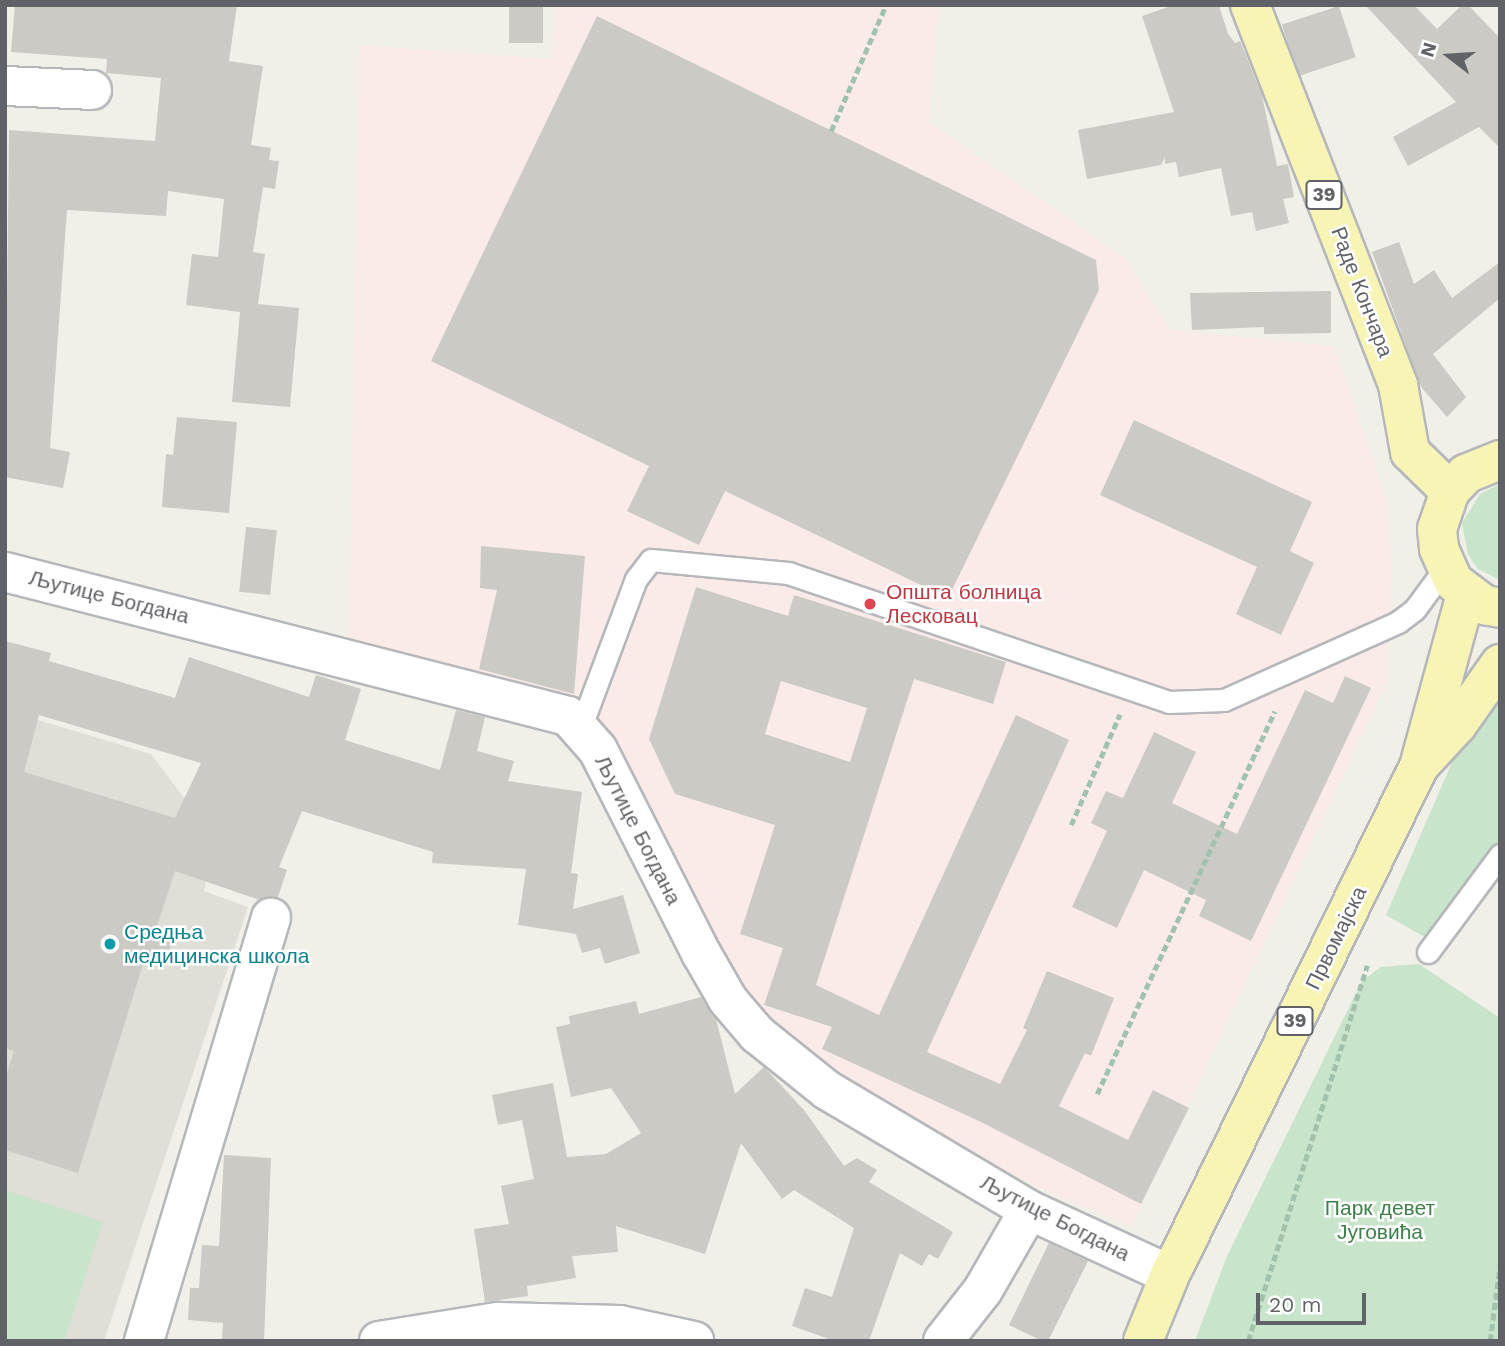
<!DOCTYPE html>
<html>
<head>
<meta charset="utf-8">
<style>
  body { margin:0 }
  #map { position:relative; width:1505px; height:1346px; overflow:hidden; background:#f0efe8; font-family:"Work Sans",sans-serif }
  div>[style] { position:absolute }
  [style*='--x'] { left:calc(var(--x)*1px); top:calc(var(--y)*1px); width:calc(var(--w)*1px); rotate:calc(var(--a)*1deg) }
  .education>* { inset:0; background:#dfded7 }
  .medical>* { inset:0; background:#faebe8 }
  .green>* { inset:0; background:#c8e4cb }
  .building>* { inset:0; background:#cbcac5; transform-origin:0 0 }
  .path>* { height:4.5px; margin-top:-2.25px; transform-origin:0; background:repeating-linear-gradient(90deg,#a1c3ae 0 7px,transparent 0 10.5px) }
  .roads { filter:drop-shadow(2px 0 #b5b7bb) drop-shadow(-2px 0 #b5b7bb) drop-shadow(0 2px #b5b7bb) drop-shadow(0 -2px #b5b7bb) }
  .service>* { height:21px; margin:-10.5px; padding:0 10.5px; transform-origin:10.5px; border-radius:10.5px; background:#fff }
  .minor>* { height:38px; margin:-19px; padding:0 19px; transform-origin:19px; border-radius:19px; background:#fff }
  .primary>* { height:38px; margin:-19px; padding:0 19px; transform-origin:19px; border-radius:19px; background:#f7f4b6 }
  .dots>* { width:19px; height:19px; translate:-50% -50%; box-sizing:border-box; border:4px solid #fff; border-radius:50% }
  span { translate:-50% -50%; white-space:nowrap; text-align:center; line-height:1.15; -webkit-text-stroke:5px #fff; paint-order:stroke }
  .shield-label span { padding:2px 5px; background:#fff; border:2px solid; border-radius:5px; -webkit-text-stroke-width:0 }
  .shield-label { font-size:19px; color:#606267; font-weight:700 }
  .street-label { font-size:21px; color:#606267 }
  .health-label { font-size:21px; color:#be3a42 }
  .left { translate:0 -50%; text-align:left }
  .culture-label { font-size:21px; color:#0d838f }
  .park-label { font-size:21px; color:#3f7f49 }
  .frame { position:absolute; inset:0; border:7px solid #606267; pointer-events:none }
  .north { position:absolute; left:1414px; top:21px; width:70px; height:70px; -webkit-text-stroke:5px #fff; paint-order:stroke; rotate:287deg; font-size:19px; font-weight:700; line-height:28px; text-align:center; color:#606267 }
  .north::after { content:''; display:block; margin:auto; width:24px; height:32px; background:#606267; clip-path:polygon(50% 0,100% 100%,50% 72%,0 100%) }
  .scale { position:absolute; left:1256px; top:1293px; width:110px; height:32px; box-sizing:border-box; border:4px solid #606267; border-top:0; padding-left:9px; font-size:21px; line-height:24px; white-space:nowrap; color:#606267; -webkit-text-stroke:5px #fff; paint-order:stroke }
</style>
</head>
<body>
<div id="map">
  <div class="education">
    <div style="clip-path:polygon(5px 710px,151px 754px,216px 840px,204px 891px,248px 907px,104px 1341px,5px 1341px)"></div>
  </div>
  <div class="medical">
    <div style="clip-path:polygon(557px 5px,938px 5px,929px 122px,1125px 258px,1170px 330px,1334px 346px,1387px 500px,1392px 570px,1387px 682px,1131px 1226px,1039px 1188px,833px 1079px,739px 994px,566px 701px,349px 639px,359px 45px,551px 59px)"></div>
  </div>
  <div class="green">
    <div style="clip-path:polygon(1500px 484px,1500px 580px,1478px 569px,1468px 555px,1462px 523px,1480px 494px)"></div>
    <div style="clip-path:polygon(1500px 684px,1500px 856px,1435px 943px,1386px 915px,1453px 760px)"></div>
    <div style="clip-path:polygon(1419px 964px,1500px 1018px,1500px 1341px,1195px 1341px,1227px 1256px,1362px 981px,1381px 967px)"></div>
    <div style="clip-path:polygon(5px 1190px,103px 1222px,64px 1341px,5px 1341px)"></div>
  </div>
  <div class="building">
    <div style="clip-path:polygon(15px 5px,237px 5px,229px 61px,263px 66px,251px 145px,271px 148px,269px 160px,279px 161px,275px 189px,263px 187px,253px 252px,265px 254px,258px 304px,299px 308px,290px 407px,232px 402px,240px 312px,186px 305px,192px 254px,218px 257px,224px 199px,168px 191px,166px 216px,67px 210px,50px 448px,70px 452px,63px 488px,5px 477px,9px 130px,155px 141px,161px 78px,106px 73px,107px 59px,11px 52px)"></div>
    <div style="left:509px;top:5px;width:34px;height:38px"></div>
    <div style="clip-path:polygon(1174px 5px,1219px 5px,1228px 34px,1235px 43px,1240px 41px,1262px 95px,1277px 166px,1288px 164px,1294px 197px,1283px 199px,1289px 223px,1256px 231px,1252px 212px,1231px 216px,1221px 168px,1179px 177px,1176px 162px,1165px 164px,1165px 157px,1161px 165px,1087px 179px,1078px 130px,1174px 112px,1142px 16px)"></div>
    <div style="clip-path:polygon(1365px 5px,1414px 5px,1437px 29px,1462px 5px,1468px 5px,1500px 38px,1500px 148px,1479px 127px,1408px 166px,1393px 137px,1456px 102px)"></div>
    <div style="left:1339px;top:6px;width:54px;height:60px;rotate:72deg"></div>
    <div style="clip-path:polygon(597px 16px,1096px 260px,1099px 290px,948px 598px,725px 491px,699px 545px,627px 511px,649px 466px,431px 361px)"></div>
    <div style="clip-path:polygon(1399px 242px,1414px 284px,1434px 270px,1452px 298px,1500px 262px,1500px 298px,1433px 354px,1466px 397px,1447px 417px,1421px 387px,1372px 252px)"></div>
    <div style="clip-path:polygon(1331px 291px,1331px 333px,1264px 334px,1264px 327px,1192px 330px,1190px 293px)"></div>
    <div style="clip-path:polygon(177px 417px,237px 422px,229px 513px,162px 507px,166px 454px,173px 455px)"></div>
    <div style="clip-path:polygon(1134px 420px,1312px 502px,1290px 551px,1314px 563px,1281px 635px,1236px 614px,1257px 567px,1100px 495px)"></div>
    <div style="left:246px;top:527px;width:31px;height:65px;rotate:6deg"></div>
    <div style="clip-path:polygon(481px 546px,585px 556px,574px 694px,479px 669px,497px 590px,480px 588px)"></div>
    <div style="clip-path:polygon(evenodd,696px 587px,788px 616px,794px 595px,1006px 662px,993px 704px,914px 679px,816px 985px,879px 1015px,1016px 715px,1069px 740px,927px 1052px,1000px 1084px,1027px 1030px,1023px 1028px,1047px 971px,1114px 998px,1091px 1056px,1085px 1053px,1059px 1106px,1128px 1140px,1153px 1090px,1189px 1108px,1141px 1204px,981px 1122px,822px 1049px,832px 1027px,764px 1005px,783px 948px,740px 934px,775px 825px,675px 794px,649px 739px,696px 587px,781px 681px,867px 708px,850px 762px,765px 734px,781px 681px)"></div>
    <div style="clip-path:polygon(evenodd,5px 641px,51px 653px,49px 661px,175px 698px,189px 657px,309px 697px,316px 675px,361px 689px,345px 740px,440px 770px,456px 710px,485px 717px,477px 751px,514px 761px,508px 781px,582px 792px,571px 873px,578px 874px,573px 909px,623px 895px,640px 953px,605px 964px,600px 948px,582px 953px,576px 934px,518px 925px,526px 869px,432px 863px,433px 852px,302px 811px,279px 867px,287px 870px,278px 897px,260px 900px,175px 871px,155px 932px,173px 936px,165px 966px,144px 961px,78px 1173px,5px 1150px,5px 1079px,14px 1051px,5px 1048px,5px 641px,39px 715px,201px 763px,175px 818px,24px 772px,39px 715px)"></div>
    <div style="clip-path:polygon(1345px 676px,1371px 688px,1251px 941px,1199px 916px,1206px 900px,1144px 870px,1117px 928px,1072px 907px,1107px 831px,1091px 823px,1106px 791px,1123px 798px,1154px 732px,1196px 752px,1172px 803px,1237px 834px,1305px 690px,1333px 703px)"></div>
    <div style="clip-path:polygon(701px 997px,716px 1019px,735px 1094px,764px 1067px,804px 1110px,844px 1166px,857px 1158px,877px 1170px,869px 1182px,953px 1232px,938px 1259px,929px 1254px,922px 1266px,900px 1253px,869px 1341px,835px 1341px,792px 1326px,805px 1288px,832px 1297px,854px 1228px,794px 1190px,782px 1199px,741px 1143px,705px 1254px,616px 1226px,618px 1252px,572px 1256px,576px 1278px,527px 1286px,528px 1296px,485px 1302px,474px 1229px,509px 1224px,501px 1186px,534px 1179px,522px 1120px,498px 1125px,492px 1095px,553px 1083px,567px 1157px,606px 1154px,641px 1133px,611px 1088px,571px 1097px,556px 1027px,570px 1024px,569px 1016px,636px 1001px,639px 1014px)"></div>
    <div style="clip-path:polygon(224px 1155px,271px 1158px,264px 1341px,222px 1341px,223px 1323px,188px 1320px,190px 1288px,199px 1288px,202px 1245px,219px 1246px)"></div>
    <div style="clip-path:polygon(1049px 1243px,1088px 1261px,1048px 1341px,1042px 1341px,1009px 1325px)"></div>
  </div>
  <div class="path">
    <div style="--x:831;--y:131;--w:137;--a:-66.4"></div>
    <div style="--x:1071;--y:825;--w:121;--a:-66.2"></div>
    <div style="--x:1097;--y:1094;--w:422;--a:-65.1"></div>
    <div style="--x:1248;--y:1341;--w:394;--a:-72.4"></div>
    <div style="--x:1490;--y:1341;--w:77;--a:-82.5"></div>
  </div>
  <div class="roads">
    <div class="service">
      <div style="--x:581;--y:726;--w:157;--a:-69.5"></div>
      <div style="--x:636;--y:579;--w:24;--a:-52"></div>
      <div style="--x:651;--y:560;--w:138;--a:5.4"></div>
      <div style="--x:788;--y:573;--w:402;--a:18.7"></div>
      <div style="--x:1169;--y:702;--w:55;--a:-2.1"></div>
      <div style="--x:1224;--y:700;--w:191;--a:-24.1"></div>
      <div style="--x:1398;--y:622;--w:21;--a:-37"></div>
      <div style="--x:1415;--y:609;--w:51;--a:-53.8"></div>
      <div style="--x:1428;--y:952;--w:121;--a:-53.4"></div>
    </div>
    <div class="minor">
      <div style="--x:5;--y:86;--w:87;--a:2.6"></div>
      <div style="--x:5;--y:572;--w:581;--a:14.35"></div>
      <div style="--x:568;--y:716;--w:45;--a:48.6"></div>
      <div style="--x:598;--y:750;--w:228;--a:63.1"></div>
      <div style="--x:701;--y:953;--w:54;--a:60.1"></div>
      <div style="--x:728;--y:1000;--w:45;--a:49.5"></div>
      <div style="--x:757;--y:1034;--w:90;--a:38.7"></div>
      <div style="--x:827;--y:1090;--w:235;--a:30.7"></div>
      <div style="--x:1029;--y:1210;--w:155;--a:24.7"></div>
      <div style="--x:144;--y:1341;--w:442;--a:-73.3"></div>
      <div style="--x:379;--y:1341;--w:121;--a:-9.1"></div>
      <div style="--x:498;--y:1322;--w:122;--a:1.4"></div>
      <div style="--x:620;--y:1325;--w:76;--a:12.2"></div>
      <div style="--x:943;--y:1341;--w:65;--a:-51.9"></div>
      <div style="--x:983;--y:1290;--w:92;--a:-60.1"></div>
    </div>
    <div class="primary">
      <div style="--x:1250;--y:5;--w:408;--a:68.7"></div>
      <div style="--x:1398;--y:385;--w:68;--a:79.8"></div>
      <div style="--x:1410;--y:452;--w:56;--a:44.3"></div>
      <div style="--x:1500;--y:460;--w:37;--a:158"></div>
      <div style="--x:1466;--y:474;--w:23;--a:133"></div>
      <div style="--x:1450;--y:491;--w:40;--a:108.9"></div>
      <div style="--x:1437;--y:529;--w:20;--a:84"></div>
      <div style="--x:1439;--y:549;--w:36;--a:66"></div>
      <div style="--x:1454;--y:582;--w:39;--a:37"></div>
      <div style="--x:1485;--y:605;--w:15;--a:11"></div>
      <div style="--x:1421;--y:759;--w:171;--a:-74.7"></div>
      <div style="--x:1143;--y:1341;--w:71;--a:-67.8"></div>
      <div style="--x:1170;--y:1275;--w:567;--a:-63.93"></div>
      <div style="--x:1419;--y:766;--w:56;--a:-47.2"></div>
      <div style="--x:1457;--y:725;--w:75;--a:-54.8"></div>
    </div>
  </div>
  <div class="dots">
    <div style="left:870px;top:604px;background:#e0444e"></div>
    <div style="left:110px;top:944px;background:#0f9aa8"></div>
  </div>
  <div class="shield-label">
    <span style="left:1324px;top:195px">39</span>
    <span style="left:1295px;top:1021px">39</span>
  </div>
  <div class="street-label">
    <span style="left:1362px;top:292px;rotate:69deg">Раде Кончара</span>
    <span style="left:109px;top:597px;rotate:14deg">Љутице Богдана</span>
    <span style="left:638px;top:830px;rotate:63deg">Љутице Богдана</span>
    <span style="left:1336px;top:938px;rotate:-64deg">Првомајска</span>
    <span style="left:1055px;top:1218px;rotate:27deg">Љутице Богдана</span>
  </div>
  <div class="health-label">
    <span class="left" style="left:886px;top:604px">Општа болница<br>Лесковац</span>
  </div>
  <div class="culture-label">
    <span class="left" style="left:124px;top:944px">Средња<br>медицинска школа</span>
  </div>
  <div class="park-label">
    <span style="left:1380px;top:1220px">Парк девет<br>Југовића</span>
  </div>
  <div class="frame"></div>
  <div class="north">N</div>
  <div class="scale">20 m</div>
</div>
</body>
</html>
